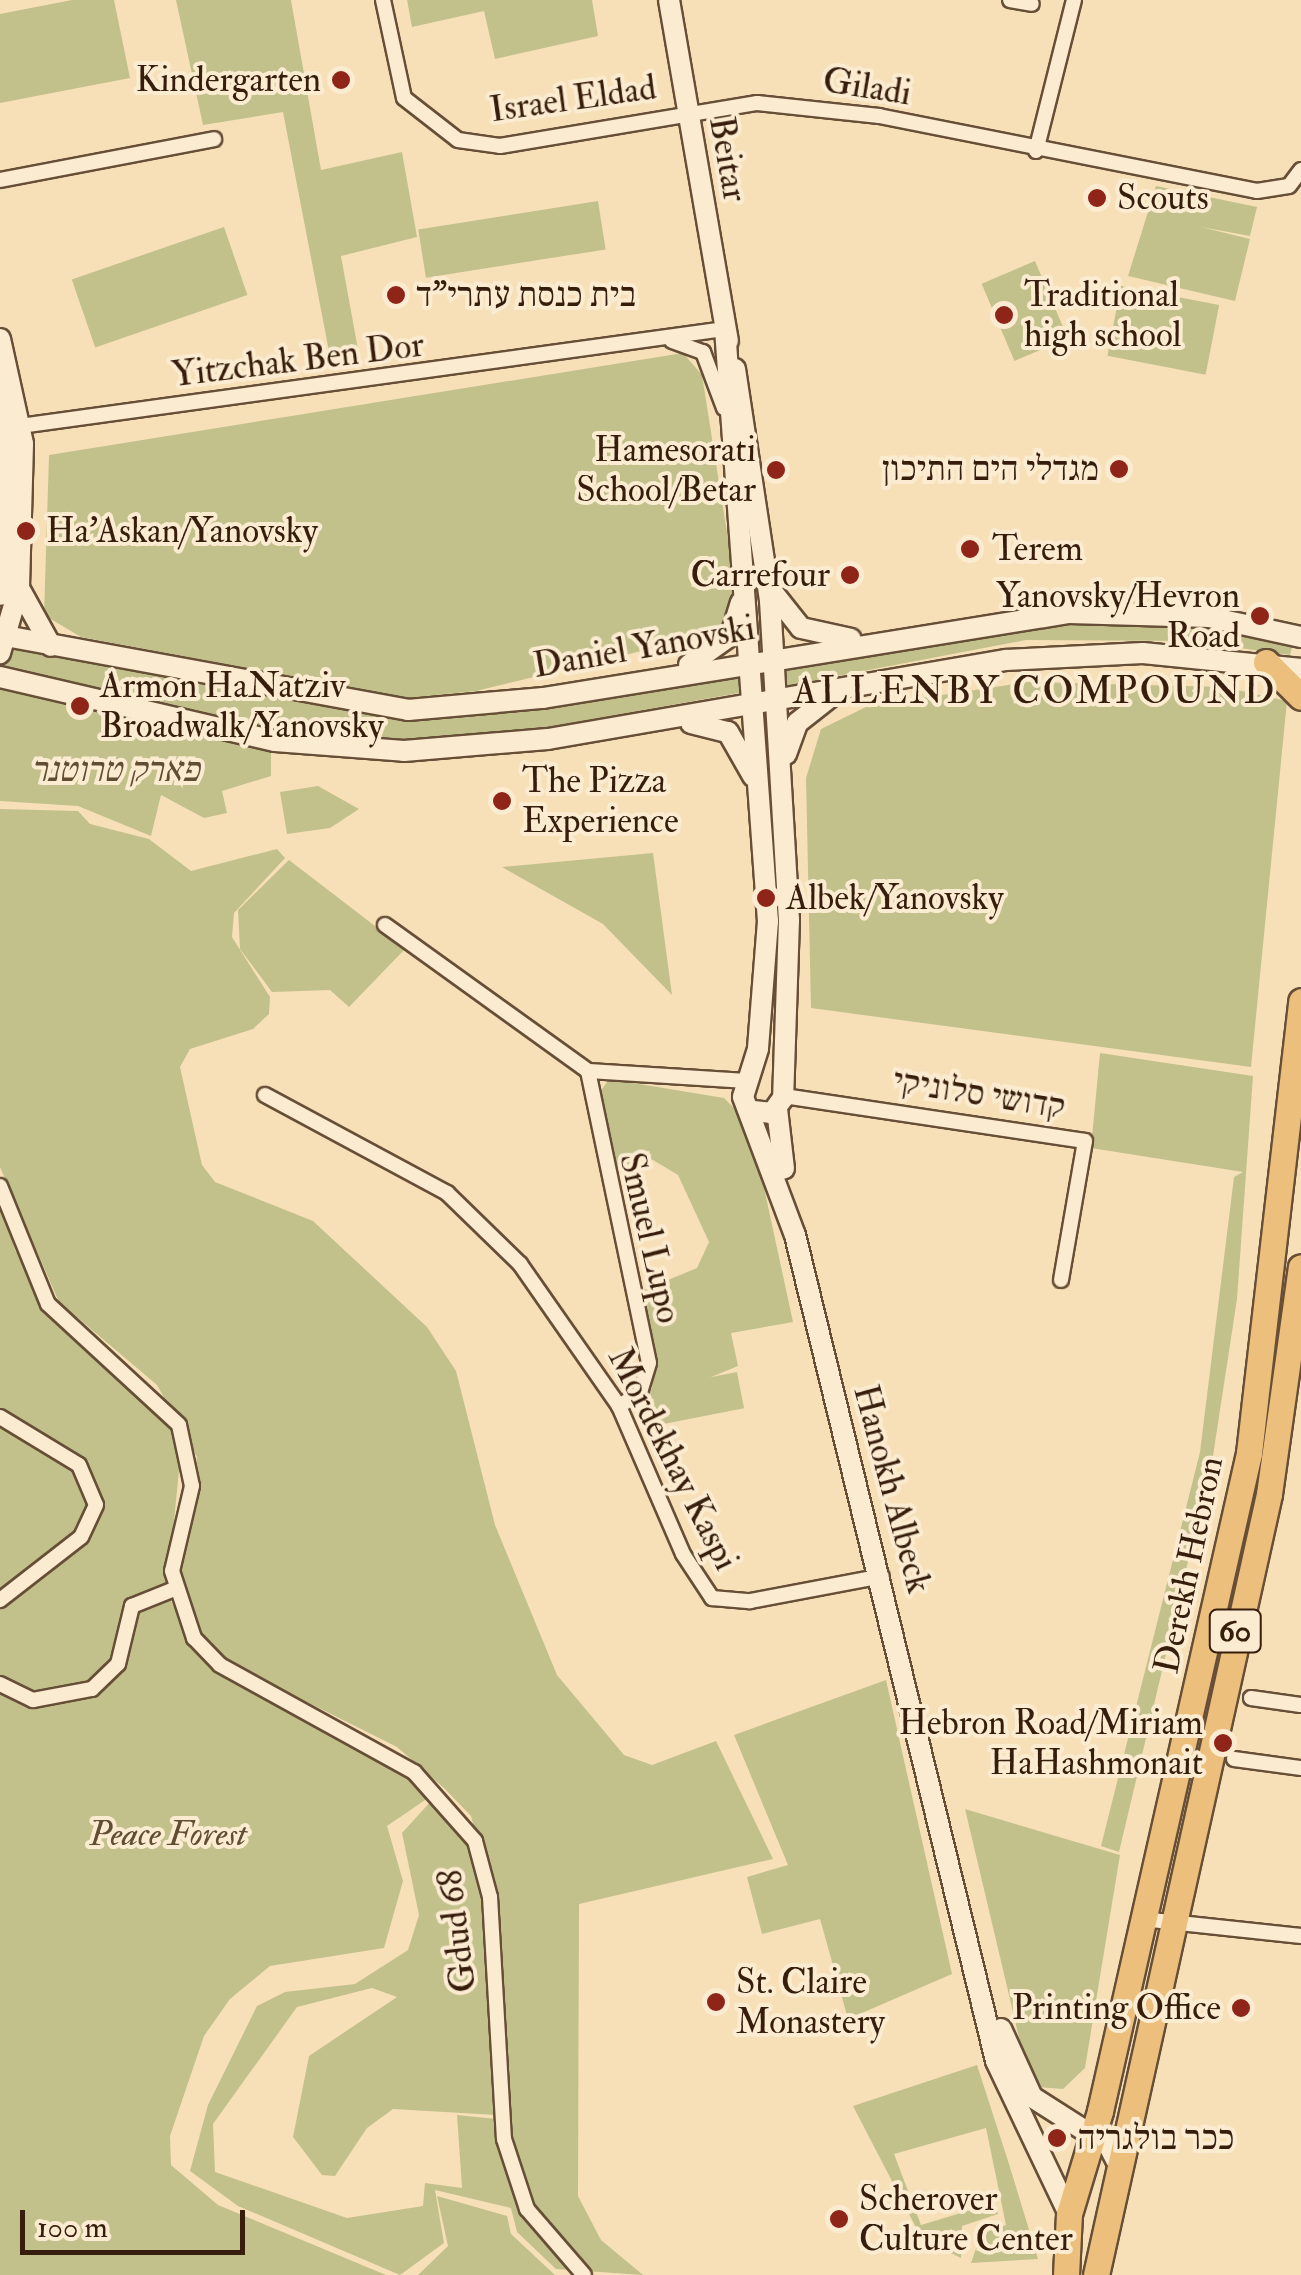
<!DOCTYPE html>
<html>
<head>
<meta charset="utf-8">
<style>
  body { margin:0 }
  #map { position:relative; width:1301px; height:2275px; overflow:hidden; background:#f7e0b8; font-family:"IM FELL Double Pica","Frank Ruhl Libre",serif }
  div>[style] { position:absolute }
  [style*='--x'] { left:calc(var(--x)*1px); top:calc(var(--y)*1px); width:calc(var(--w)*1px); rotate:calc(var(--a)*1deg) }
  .green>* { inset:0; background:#c2c18b; transform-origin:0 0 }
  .roads { filter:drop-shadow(2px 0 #674e37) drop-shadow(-2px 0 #674e37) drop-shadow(0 2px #674e37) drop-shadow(0 -2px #674e37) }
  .street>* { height:14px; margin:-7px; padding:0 7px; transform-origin:7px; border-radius:7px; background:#faebd1 }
  .secondary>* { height:20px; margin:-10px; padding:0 10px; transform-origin:10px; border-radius:10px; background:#faebd1 }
  .highway>* { height:25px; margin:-12.5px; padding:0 12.5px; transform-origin:12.5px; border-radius:12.5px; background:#ecc07c }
  .dots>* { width:28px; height:28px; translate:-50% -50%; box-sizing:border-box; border:5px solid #faebd1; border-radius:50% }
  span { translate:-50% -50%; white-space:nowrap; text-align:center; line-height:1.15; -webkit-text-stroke:8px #faebd1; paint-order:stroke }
  .shield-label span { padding:2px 8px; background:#faebd1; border:2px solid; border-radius:8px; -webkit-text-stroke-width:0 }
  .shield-label { font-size:32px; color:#371d0c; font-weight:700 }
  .poi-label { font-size:35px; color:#371d0c }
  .right { translate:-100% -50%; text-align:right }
  .left { translate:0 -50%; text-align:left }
  .street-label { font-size:35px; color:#371d0c }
  .park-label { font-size:35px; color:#614e32; font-style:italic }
  .neighbourhood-label { font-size:38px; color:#371d0c; letter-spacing:2.5px }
  .scale { position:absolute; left:20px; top:2210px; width:225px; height:45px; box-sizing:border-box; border:5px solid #371d0c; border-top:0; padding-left:12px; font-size:30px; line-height:35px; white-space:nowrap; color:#371d0c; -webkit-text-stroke:8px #faebd1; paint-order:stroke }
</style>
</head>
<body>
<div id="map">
  <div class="green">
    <div style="clip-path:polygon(72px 0,114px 0,130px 78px,0 103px,0 14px)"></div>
    <div style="clip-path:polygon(176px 0,291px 0,321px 170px,402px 152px,417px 237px,341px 256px,361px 366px,332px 367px,283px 112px,203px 125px)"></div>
    <div style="clip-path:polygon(407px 0,592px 0,598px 36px,495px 59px,484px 11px,412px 27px)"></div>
    <div style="clip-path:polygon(1156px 186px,1257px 207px,1250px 236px,1201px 227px,1250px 239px,1235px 301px,1128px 276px)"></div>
    <div style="left:598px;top:201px;width:49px;height:182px;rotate:81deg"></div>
    <div style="left:224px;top:227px;width:72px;height:161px;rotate:71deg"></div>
    <div style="left:1035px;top:261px;width:84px;height:58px;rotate:67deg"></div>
    <div style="left:1121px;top:286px;width:100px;height:71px;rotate:11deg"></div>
    <div style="clip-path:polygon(683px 353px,702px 375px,735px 583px,720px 632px,476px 691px,406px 698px,81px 637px,44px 615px,49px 455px)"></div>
    <div style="clip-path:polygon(1073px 622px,1209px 629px,1292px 647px,1290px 655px,1190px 641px,1026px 640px,785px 686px,783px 668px)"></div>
    <div style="clip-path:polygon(11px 647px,406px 720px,518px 711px,744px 671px,744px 692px,487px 738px,375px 740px,272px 729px,0 669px)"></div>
    <div style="clip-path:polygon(1028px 682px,1224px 687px,1287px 701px,1251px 1067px,811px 1008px,806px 778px,821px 729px,868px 706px)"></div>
    <div style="clip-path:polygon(0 689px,271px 752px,271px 776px,222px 791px,227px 813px,204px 818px,161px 795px,151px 836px,78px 806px,0 801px)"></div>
    <div style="clip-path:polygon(318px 786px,359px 809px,330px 828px,287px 834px,280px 792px)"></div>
    <div style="clip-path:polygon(0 809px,78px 811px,90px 824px,149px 839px,191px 871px,277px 849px,285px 858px,234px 913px,232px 937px,270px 997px,269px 1014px,253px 1029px,190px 1049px,180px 1067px,202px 1165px,215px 1182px,313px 1221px,427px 1327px,456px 1371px,495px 1525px,557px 1675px,624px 1755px,652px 1765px,716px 1741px,773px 1859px,579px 1904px,578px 2196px,601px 2240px,643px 2275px,556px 2269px,517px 2232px,511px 2208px,435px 2190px,444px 2243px,400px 2275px,238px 2206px,190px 2171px,208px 2105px,257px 2006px,285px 1992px,355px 1984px,408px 1950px,419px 1915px,402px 1833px,433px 1799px,472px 1843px,480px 1882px,496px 2115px,393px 2109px,367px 2128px,335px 2176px,322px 2175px,293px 2137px,309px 2056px,397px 1997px,372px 1988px,297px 2007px,213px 2124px,215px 2172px,347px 2218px,423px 2206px,425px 2183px,462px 2188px,457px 2115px,507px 2120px,499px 1919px,471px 1816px,444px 1788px,397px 1747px,233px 1665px,195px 1626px,179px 1576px,197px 1457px,157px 1385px,59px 1302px,0 1167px)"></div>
    <div style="clip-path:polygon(653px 853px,672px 995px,603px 924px,502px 867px)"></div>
    <div style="clip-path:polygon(289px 860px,405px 949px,349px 1007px,330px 990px,272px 992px,240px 949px,238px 910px)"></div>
    <div style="clip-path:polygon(1100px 1053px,1253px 1076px,1237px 1299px,1213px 1456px,1119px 1852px,1101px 1846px,1200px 1452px,1234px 1177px,1243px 1172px,1091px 1148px)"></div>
    <div style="clip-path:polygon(609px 1079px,724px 1098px,734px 1108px,760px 1169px,793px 1322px,731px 1333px,738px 1366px,653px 1401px,644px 1290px,697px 1268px,709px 1242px,678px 1175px,653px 1160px,614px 1167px,598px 1095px)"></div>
    <div style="clip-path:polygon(0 1195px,15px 1250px,43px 1297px,156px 1391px,183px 1429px,167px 1593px,197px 1655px,359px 1740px,434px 1794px,387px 1826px,403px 1881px,384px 1948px,270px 1966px,230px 1999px,204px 2036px,170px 2136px,171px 2165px,218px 2205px,386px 2275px,0 2275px)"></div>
    <div style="left:737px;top:1372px;width:37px;height:99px;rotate:79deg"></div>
    <div style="clip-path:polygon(886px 1680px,952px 1974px,848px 2019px,820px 1919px,762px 1934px,747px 1877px,788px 1865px,734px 1735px)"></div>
    <div style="clip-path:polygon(965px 1809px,1120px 1855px,1085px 2068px,1063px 2089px,1038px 2087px,1025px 2063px)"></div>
    <div style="clip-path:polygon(977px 2065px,1009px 2164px,1038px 2259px,971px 2263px,981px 2234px,1006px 2225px,986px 2128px,894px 2154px,921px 2225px,994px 2203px,998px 2214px,962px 2226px,961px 2258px,922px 2239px,853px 2106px)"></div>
    <div style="clip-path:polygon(437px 2196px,507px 2216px,511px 2234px,555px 2275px,418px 2275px,448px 2246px)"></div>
  </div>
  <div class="roads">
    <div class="street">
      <div style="--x:383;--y:0;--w:100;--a:77.9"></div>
      <div style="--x:404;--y:98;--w:68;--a:37.9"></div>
      <div style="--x:458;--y:140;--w:42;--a:8.1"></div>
      <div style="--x:500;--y:146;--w:261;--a:-9.5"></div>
      <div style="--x:757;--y:103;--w:123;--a:6.1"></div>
      <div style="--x:879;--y:116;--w:385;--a:11.2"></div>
      <div style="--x:1257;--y:191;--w:32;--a:-9"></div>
      <div style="--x:1289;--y:186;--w:20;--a:-53"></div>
      <div style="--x:1010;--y:0;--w:22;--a:10"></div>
      <div style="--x:1036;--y:151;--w:156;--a:-75.9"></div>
      <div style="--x:0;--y:180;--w:218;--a:-10.8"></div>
      <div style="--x:672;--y:341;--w:33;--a:20"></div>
      <div style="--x:703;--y:352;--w:60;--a:69.4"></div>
      <div style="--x:13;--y:427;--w:719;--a:-7.84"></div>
      <div style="--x:385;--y:925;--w:250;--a:35.7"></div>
      <div style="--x:588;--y:1071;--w:160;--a:3.6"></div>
      <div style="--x:588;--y:1071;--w:298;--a:78.2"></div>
      <div style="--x:649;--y:1363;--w:31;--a:107"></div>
      <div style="--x:640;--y:1393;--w:25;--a:148"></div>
      <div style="--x:265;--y:1095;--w:207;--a:28.3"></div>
      <div style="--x:447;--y:1193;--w:102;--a:44.2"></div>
      <div style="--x:520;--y:1264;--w:173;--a:55.1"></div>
      <div style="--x:619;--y:1406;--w:161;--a:66.6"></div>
      <div style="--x:683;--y:1554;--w:53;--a:56.6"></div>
      <div style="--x:712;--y:1598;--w:38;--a:5"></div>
      <div style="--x:750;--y:1601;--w:134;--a:-10.7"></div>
      <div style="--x:784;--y:1096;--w:304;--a:8.5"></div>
      <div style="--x:1085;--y:1141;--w:141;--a:99.8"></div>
      <div style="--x:0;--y:1186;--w:127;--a:67.9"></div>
      <div style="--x:48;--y:1304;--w:178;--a:42.7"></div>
      <div style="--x:179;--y:1425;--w:62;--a:78"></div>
      <div style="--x:192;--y:1486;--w:87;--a:103.2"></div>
      <div style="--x:172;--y:1571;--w:71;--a:71.8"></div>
      <div style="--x:194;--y:1638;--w:37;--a:46"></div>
      <div style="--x:220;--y:1665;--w:222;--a:28.9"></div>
      <div style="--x:414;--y:1772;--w:92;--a:48.5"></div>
      <div style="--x:475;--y:1841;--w:58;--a:75"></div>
      <div style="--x:490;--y:1897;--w:242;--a:86.7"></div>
      <div style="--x:504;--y:2139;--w:74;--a:71.8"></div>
      <div style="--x:527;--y:2209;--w:87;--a:49.2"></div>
      <div style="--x:0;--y:1417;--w:92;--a:31.3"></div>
      <div style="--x:79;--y:1465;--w:43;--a:67"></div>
      <div style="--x:96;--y:1505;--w:35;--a:115"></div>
      <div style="--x:81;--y:1537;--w:103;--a:142.1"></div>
      <div style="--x:0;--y:1684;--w:37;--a:26"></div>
      <div style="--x:33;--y:1700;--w:60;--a:-10.6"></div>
      <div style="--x:92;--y:1689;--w:36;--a:-44"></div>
      <div style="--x:118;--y:1664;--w:60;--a:-76.4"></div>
      <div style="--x:132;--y:1606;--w:45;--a:-22"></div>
      <div style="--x:1251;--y:1698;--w:50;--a:8"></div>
      <div style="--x:1234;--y:1759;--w:68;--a:7.7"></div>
      <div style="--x:1142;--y:1919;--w:160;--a:6.1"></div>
    </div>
    <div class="secondary">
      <div style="--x:669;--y:0;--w:346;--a:80.2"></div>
      <div style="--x:725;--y:329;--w:594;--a:85.85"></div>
      <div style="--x:768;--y:921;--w:128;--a:94.5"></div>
      <div style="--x:758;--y:1049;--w:50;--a:107.4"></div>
      <div style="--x:743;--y:1097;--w:147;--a:69.4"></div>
      <div style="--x:795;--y:1235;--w:850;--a:76.32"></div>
      <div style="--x:996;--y:2061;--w:170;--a:64.5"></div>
      <div style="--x:0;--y:339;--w:107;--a:77.6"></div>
      <div style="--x:23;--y:444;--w:144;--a:91.6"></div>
      <div style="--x:19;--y:588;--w:68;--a:106.3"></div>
      <div style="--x:735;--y:369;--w:235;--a:81.4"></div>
      <div style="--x:770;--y:601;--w:320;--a:86.6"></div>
      <div style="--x:789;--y:920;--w:178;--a:91.9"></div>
      <div style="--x:783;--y:1098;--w:19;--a:126"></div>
      <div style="--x:772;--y:1113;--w:19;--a:-174"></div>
      <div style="--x:0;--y:371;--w:78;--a:83.3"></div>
      <div style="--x:9;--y:448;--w:147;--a:93.5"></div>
      <div style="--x:19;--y:588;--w:66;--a:61.1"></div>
      <div style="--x:774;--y:594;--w:43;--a:51.5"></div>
      <div style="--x:801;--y:628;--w:51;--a:12.4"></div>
      <div style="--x:0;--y:635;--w:415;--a:10.4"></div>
      <div style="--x:408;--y:710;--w:136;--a:-5.1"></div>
      <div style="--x:543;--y:698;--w:533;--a:-9.18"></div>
      <div style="--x:1069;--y:613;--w:140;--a:1.6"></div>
      <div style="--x:1209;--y:617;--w:94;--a:12.3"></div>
      <div style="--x:689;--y:665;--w:52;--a:-35.5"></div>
      <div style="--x:731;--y:635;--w:34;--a:-73"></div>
      <div style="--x:0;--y:677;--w:282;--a:13.1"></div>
      <div style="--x:275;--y:741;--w:129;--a:4.4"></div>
      <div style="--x:404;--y:751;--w:144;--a:-4.8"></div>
      <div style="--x:548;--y:739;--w:465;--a:-9.8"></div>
      <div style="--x:1006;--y:660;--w:137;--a:-2.9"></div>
      <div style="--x:1143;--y:653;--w:159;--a:5.8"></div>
      <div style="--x:691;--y:723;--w:38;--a:14"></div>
      <div style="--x:728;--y:732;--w:51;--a:60.4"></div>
      <div style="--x:786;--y:754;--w:33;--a:-70"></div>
      <div style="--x:797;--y:723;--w:52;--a:-38"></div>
      <div style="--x:777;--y:1109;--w:60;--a:83.3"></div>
      <div style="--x:1001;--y:2029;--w:75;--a:65.5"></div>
      <div style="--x:1032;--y:2097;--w:91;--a:32.5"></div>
      <div style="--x:1109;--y:2146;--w:16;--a:63"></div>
    </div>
    <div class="highway">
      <div style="--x:1266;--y:662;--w:49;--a:45"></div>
      <div style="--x:1066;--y:2275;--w:61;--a:-87.2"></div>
      <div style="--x:1069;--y:2214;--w:108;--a:-73.2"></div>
      <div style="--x:1100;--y:2111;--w:675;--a:-77.24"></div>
      <div style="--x:1249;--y:1453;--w:455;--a:-83.4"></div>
      <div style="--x:1096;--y:2275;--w:800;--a:-77.51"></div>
      <div style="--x:1269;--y:1494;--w:229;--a:-82"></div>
    </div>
  </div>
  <div class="dots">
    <div style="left:341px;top:80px;background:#8f2418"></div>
    <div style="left:1097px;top:198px;background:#8f2418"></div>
    <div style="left:396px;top:295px;background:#8f2418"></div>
    <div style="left:1004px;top:315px;background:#8f2418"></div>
    <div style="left:1119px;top:469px;background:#8f2418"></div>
    <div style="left:776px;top:470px;background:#8f2418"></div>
    <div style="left:26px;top:531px;background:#8f2418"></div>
    <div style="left:970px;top:549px;background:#8f2418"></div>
    <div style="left:850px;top:575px;background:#8f2418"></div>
    <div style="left:1260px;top:616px;background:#8f2418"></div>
    <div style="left:80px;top:706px;background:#8f2418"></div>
    <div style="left:502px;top:801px;background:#8f2418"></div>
    <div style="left:766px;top:898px;background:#8f2418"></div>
    <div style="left:1223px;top:1743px;background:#8f2418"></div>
    <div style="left:716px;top:2002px;background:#8f2418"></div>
    <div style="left:1241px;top:2008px;background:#8f2418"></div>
    <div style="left:1057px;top:2138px;background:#8f2418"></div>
    <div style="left:839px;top:2219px;background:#8f2418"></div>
  </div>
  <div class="shield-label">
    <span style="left:1235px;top:1631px">60</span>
  </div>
  <div class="poi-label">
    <span class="right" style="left:321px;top:80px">Kindergarten</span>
    <span class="left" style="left:1117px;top:198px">Scouts</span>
    <span class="left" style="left:416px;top:295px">בית כנסת עתרי"ד</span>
    <span class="left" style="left:1024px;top:315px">Traditional<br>high school</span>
    <span class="right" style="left:756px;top:470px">Hamesorati<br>School/Betar</span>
    <span class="right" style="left:1099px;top:469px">מגדלי הים התיכון</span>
    <span class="left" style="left:46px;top:531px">Ha'Askan/Yanovsky</span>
    <span class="left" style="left:992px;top:549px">Terem</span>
    <span class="right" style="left:830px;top:575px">Carrefour</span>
    <span class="right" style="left:1240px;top:616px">Yanovsky/Hevron<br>Road</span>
    <span class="left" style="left:100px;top:706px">Armon HaNatziv<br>Broadwalk/Yanovsky</span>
    <span class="left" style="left:522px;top:801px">The Pizza<br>Experience</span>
    <span class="left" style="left:786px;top:898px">Albek/Yanovsky</span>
    <span class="right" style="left:1203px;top:1743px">Hebron Road/Miriam<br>HaHashmonait</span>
    <span class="left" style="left:736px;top:2002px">St. Claire<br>Monastery</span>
    <span class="right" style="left:1221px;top:2008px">Printing Office</span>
    <span class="left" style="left:1077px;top:2138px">ככר בולגריה</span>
    <span class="left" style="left:859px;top:2219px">Scherover<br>Culture Center</span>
  </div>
  <div class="street-label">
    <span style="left:867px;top:87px;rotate:9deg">Giladi</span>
    <span style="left:573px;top:99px;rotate:-8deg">Israel Eldad</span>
    <span style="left:728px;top:159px;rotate:80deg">Beitar</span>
    <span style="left:298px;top:360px;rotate:-7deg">Yitzchak Ben Dor</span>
    <span style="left:644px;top:647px;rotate:-10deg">Daniel Yanovski</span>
    <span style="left:979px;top:1094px;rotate:9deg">קדושי סלוניקי</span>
    <span style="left:650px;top:1238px;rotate:77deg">Smuel Lupo</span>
    <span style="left:673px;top:1459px;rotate:63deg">Mordekhay Kaspi</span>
    <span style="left:892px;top:1489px;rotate:75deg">Hanokh Albeck</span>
    <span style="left:1189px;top:1565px;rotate:-78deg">Derekh Hebron</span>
    <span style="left:457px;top:1931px;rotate:-97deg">Gdud 68</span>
  </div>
  <div class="park-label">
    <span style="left:115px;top:770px">פארק טרוטנר</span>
    <span style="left:168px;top:1834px">Peace Forest</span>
  </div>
  <div class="neighbourhood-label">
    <span style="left:1035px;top:692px">ALLENBY COMPOUND</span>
  </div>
  <div class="scale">100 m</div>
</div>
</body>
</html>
